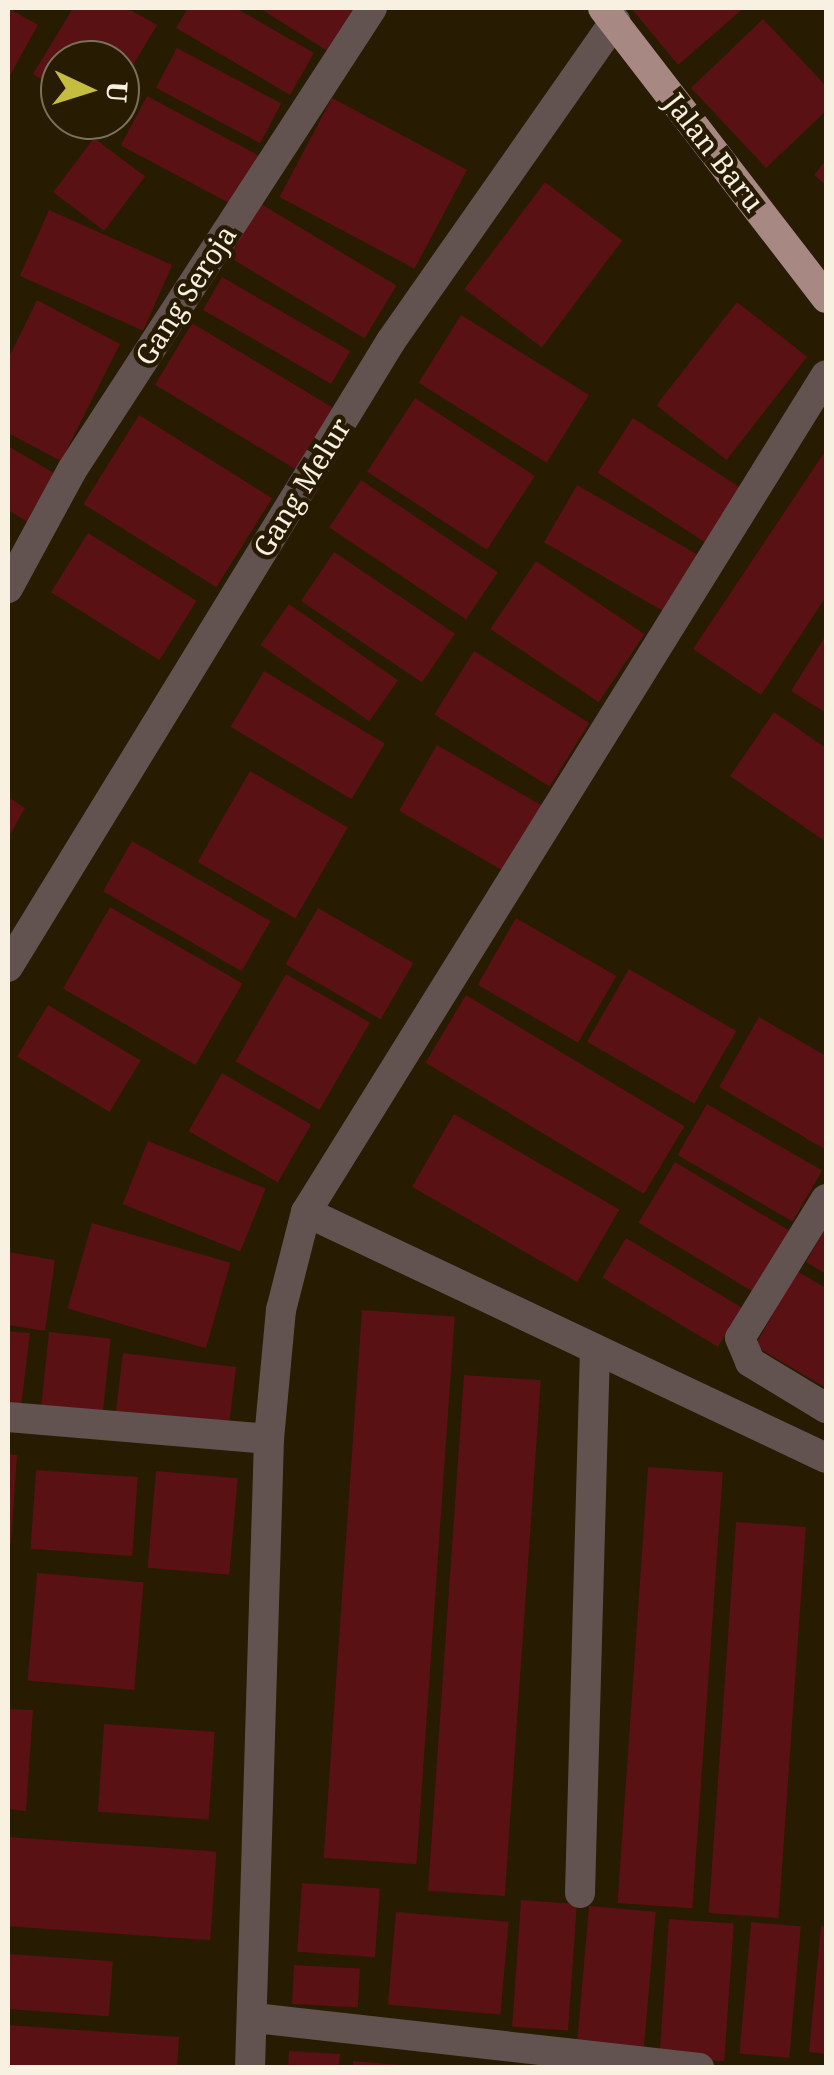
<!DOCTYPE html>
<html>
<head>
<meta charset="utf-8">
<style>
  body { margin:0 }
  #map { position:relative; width:834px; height:2075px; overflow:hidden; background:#271b02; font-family:"Noto Serif",serif }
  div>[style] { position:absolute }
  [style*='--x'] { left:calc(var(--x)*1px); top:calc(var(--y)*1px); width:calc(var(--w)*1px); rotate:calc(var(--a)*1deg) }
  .building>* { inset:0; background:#591114; transform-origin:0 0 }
  .minor>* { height:30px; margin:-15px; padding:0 15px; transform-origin:15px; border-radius:15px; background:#625350 }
  .major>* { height:30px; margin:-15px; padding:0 15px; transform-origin:15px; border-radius:15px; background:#a78883 }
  span { translate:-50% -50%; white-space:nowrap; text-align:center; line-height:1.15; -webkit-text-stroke:9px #271b02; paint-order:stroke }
  .street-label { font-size:28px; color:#f8f0e0 }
  .frame { position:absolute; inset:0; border:10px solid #f8f0e0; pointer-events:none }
  .north { position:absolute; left:40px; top:40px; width:100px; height:100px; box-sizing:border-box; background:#271b02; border:2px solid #7b705b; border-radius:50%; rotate:94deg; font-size:28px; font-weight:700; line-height:40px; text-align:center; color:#f8f0e0 }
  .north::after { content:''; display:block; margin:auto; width:35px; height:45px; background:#c4bd3e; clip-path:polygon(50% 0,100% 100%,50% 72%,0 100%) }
</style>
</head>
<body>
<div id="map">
  <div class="building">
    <div style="clip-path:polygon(8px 8px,38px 25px,8px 79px)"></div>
    <div style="clip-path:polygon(73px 8px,127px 8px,157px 25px,120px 87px,120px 60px,60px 60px,60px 90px,33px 74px)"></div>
    <div style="clip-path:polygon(188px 8px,236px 8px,314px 53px,290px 95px,176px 28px)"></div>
    <div style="clip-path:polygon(259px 8px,363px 8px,334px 55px)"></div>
    <div style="clip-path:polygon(631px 8px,744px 8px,678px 65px)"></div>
    <div style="clip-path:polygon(763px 19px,826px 86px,826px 111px,766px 168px,691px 88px)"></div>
    <div style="left:177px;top:48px;width:118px;height:45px;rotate:28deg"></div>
    <div style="left:147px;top:96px;width:129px;height:56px;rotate:28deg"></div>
    <div style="left:332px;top:98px;width:153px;height:112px;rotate:28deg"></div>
    <div style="left:94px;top:138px;width:64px;height:68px;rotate:37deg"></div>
    <div style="clip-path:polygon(826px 160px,826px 185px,814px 175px)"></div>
    <div style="left:545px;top:182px;width:97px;height:134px;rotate:37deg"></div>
    <div style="left:261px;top:204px;width:158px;height:62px;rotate:31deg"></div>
    <div style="left:49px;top:210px;width:135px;height:72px;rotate:24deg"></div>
    <div style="left:222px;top:277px;width:148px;height:38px;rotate:30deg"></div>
    <div style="clip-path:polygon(37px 300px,120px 344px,61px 461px,8px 433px,8px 359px)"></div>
    <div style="left:737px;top:302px;width:89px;height:131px;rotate:38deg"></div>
    <div style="left:461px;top:315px;width:151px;height:80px;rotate:32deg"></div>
    <div style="left:192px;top:323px;width:165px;height:72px;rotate:31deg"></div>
    <div style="left:415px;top:398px;width:143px;height:88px;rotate:33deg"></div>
    <div style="left:139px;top:415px;width:157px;height:105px;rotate:32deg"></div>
    <div style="left:633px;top:418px;width:134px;height:65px;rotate:33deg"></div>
    <div style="clip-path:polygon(8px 446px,59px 476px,31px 524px,8px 510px)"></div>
    <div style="clip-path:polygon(826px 450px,826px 597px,761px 695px,693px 649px)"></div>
    <div style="left:361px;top:480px;width:165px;height:57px;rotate:34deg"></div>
    <div style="left:577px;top:485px;width:147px;height:66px;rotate:30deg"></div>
    <div style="left:88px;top:533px;width:128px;height:70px;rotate:32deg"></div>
    <div style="left:334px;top:552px;width:146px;height:59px;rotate:34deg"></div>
    <div style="left:536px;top:561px;width:131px;height:82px;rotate:34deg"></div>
    <div style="left:289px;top:604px;width:133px;height:50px;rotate:35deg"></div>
    <div style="clip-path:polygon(826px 635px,826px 713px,791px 691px)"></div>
    <div style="left:474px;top:651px;width:136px;height:75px;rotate:32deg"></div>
    <div style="left:264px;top:671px;width:141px;height:65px;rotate:31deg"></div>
    <div style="clip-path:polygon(774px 712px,826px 748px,826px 842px,730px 776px)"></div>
    <div style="left:437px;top:745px;width:125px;height:76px;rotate:30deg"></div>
    <div style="left:250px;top:771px;width:113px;height:105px;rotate:30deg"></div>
    <div style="clip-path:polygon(8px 797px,25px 808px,8px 838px)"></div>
    <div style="left:132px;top:841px;width:160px;height:58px;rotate:30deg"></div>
    <div style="left:110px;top:907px;width:153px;height:94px;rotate:30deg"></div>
    <div style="left:318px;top:908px;width:110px;height:65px;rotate:30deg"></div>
    <div style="left:516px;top:918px;width:116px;height:77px;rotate:30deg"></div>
    <div style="left:629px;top:969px;width:124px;height:84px;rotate:30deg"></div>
    <div style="left:286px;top:974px;width:97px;height:101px;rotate:30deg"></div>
    <div style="left:466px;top:995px;width:255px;height:79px;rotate:31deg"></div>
    <div style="left:48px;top:1005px;width:108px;height:60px;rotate:31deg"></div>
    <div style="clip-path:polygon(759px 1017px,826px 1056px,826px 1150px,719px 1087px)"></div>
    <div style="left:222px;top:1073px;width:103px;height:67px;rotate:30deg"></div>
    <div style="left:707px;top:1104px;width:133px;height:59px;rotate:30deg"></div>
    <div style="left:454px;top:1114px;width:191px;height:84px;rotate:30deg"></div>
    <div style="left:148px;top:1141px;width:127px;height:68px;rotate:22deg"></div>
    <div style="left:675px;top:1162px;width:136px;height:71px;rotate:31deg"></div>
    <div style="left:92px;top:1223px;width:144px;height:89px;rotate:16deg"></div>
    <div style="clip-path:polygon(826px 1227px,826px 1274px,806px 1262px)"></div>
    <div style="left:626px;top:1238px;width:135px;height:46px;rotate:31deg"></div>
    <div style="clip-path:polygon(8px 1252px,55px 1260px,45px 1331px,8px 1325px)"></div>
    <div style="clip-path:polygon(797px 1271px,826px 1288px,826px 1388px,755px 1346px)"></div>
    <div style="left:362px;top:1310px;width:93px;height:549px;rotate:4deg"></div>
    <div style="clip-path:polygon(8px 1331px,30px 1333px,20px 1415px,8px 1413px)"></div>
    <div style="left:49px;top:1332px;width:62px;height:85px;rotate:6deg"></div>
    <div style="left:123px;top:1353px;width:114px;height:64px;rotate:7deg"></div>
    <div style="left:464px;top:1375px;width:77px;height:517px;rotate:4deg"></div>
    <div style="clip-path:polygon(8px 1454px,17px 1455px,11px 1543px,8px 1543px)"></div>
    <div style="left:648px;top:1467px;width:75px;height:437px;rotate:4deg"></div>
    <div style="left:36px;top:1470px;width:102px;height:79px;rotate:4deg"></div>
    <div style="left:156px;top:1471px;width:82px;height:97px;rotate:5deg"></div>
    <div style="left:736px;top:1522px;width:70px;height:392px;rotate:4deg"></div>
    <div style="left:37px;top:1573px;width:107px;height:108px;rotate:5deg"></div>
    <div style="clip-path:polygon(8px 1709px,33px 1710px,26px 1811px,8px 1809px)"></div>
    <div style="left:104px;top:1724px;width:111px;height:88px;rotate:4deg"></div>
    <div style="left:8px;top:1837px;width:209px;height:89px;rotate:4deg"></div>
    <div style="left:302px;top:1883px;width:78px;height:69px;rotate:4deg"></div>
    <div style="left:521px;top:1900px;width:56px;height:127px;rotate:4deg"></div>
    <div style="left:589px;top:1906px;width:67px;height:138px;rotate:5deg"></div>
    <div style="left:396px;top:1912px;width:113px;height:93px;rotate:5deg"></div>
    <div style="left:669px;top:1919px;width:65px;height:138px;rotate:4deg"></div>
    <div style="left:751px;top:1922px;width:50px;height:132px;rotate:5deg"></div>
    <div style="clip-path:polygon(821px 1926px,826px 1927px,826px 2054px,809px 2052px)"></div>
    <div style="left:8px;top:1954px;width:105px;height:55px;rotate:4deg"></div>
    <div style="left:294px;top:1965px;width:66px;height:39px;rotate:3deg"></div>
    <div style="clip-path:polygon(8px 2025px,179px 2037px,177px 2068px,8px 2068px)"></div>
    <div style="clip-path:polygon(289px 2051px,340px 2054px,339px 2068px,288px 2068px)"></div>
    <div style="clip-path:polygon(353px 2061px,401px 2065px,401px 2068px,353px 2068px)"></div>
  </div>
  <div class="minor">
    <div style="--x:8;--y:588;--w:134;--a:-61.5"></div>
    <div style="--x:72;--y:470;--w:551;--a:-57"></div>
    <div style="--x:8;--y:967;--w:734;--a:-58.54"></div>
    <div style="--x:391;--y:341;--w:391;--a:-55"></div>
    <div style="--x:826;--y:1199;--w:163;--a:121.7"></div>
    <div style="--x:740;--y:1338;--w:26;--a:67"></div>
    <div style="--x:750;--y:1362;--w:89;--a:31.2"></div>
    <div style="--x:306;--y:1212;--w:575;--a:25.32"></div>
    <div style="--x:8;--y:1417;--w:262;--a:4.8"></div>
    <div style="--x:580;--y:1893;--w:544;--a:-88.42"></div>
    <div style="--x:254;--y:2018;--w:448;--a:6.4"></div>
    <div style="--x:250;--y:2068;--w:629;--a:-88.27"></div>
    <div style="--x:269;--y:1439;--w:130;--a:-84.7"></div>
    <div style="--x:281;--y:1310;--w:101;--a:-75.7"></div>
    <div style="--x:306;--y:1212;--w:985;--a:-58.15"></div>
  </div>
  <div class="major">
    <div style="--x:603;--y:8;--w:366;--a:52.4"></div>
  </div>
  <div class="street-label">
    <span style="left:715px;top:152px;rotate:52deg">Jalan Baru</span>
    <span style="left:185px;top:295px;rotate:-57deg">Gang Seroja</span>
    <span style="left:301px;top:487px;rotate:-58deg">Gang Melur</span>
  </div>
  <div class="frame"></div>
  <div class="north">U</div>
</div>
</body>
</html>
